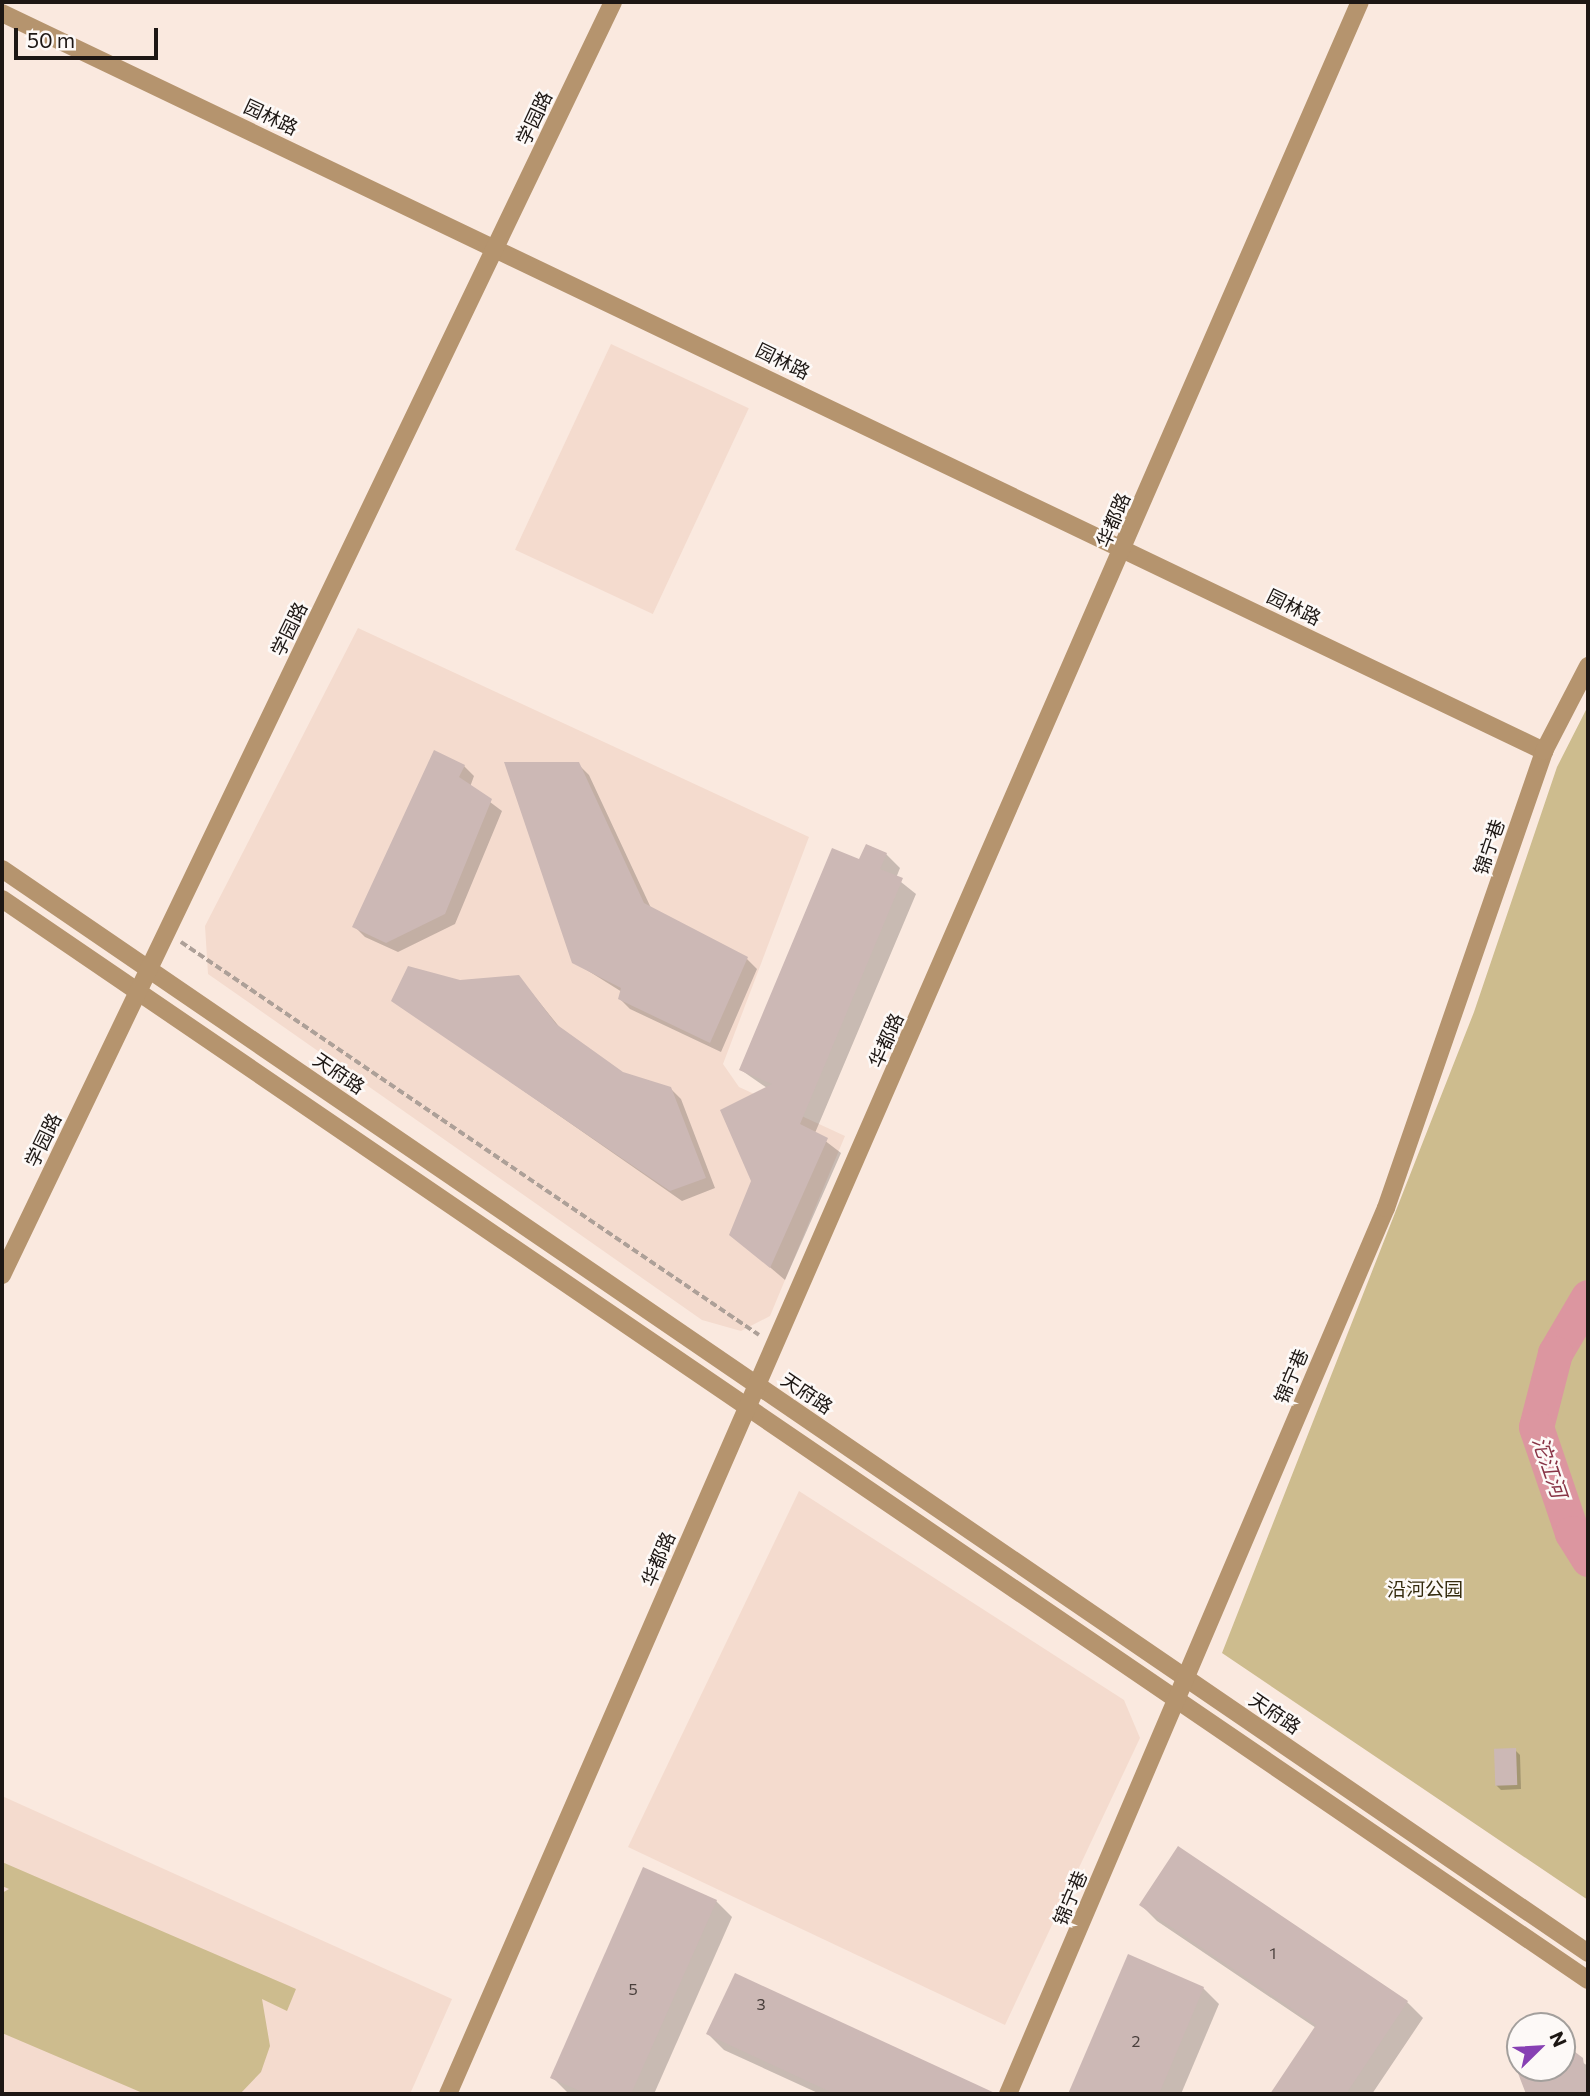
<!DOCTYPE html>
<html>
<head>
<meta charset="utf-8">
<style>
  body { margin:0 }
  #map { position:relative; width:1590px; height:2096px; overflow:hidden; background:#fae9df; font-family:Commissioner,"Noto Sans SC",sans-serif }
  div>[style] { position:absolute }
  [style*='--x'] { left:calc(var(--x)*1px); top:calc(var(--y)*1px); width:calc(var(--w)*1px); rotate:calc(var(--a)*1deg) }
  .built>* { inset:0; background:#f4dbce; transform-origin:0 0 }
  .green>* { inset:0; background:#cdbc8e }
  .shadow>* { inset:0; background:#0003 }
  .river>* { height:35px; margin:-17.5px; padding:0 17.5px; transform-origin:17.5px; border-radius:17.5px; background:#dc96a0 }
  .building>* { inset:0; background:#ccb8b5; transform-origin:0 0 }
  .path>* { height:3.5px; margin-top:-1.75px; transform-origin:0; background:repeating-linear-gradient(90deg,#ada098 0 7px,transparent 0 10.5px) }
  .minor>* { height:18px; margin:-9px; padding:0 9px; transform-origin:9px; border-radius:9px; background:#b5946e }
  span { translate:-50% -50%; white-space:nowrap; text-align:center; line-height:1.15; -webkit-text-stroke:5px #fdf9f7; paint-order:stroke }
  .number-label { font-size:16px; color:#493f3c }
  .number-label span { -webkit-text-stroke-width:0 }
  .street-label { font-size:19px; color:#1d1714 }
  .park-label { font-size:19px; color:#352b0e }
  .water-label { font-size:21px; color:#883446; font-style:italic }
  .frame { position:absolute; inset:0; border:4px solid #1d1714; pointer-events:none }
  .north { position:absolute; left:1506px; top:2012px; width:70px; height:70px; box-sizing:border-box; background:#fdf9f7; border:2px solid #a39f9c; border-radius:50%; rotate:66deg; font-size:19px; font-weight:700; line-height:28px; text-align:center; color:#1d1714 }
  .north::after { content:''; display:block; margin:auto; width:24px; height:32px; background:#8740b3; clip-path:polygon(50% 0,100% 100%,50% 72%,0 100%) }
  .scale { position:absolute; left:14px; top:28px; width:144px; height:32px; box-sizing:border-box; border:4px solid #1d1714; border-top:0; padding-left:9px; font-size:21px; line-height:24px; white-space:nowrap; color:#1d1714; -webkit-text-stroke:5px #fdf9f7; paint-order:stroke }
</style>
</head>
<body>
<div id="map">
  <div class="built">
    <div style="left:611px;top:344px;width:152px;height:227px;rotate:25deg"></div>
    <div style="clip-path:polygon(358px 628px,809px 837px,723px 1064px,739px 1087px,845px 1136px,770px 1316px,741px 1331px,702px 1320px,208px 974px,205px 926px)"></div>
    <div style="clip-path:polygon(799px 1491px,1124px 1700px,1140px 1738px,1005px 2025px,628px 1847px)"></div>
    <div style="clip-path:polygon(2px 1796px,452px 1999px,410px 2094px,2px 2094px)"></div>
  </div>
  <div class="green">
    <div style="clip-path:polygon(1588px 706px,1588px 1900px,1222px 1653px,1474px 1012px,1557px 767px)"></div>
    <div style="clip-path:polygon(2px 1862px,296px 1989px,287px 2011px,262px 1999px,270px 2046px,261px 2072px,240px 2094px,145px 2094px,2px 2033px,2px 1893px,9px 1889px,2px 1886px)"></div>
  </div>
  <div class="shadow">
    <div style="clip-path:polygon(578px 764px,589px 775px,651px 908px,747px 959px,757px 969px,721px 1052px,630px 1009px,620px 999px,622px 992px,574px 962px)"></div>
    <div style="clip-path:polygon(464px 766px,474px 776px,470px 787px,502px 811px,455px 924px,398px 952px,365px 937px,355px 927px)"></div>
    <div style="clip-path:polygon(886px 854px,900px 868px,896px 878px,916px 894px,815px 1133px,841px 1153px,785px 1280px,731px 1234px,753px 1181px,767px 1088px,741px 1070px,860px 861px)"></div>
    <div style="clip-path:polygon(519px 977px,561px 1029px,622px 1073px,670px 1088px,681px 1099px,715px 1188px,682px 1201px,393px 1000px)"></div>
    <div style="clip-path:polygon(1515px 1750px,1520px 1755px,1521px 1789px,1501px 1790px,1496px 1785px)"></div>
    <div style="clip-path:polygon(716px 1901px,732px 1917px,654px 2094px,568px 2093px,552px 2077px)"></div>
    <div style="clip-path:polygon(1141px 1905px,1407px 2002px,1423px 2018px,1372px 2094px,1272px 2094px,1316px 2028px,1157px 1921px)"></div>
    <div style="clip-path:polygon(1129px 1956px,1203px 1988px,1219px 2004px,1181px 2094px,1070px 2094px)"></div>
    <div style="clip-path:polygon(708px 2034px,975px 2086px,983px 2094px,820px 2094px,724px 2050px)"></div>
    <div style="clip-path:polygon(1562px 2049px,1588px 2066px,1588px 2094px,1528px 2094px,1521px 2068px,1562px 2068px)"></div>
  </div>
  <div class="river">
    <div style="--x:1588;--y:1297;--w:65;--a:120.5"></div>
    <div style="--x:1555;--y:1353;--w:76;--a:104.4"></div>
    <div style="--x:1536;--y:1427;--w:112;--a:71.2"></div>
    <div style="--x:1572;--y:1533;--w:31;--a:58"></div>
  </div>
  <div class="building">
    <div style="clip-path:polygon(434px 750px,465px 765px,459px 777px,492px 799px,445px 914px,386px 943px,352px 927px)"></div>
    <div style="clip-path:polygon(504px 762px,579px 762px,644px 903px,748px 957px,710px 1043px,618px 999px,621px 988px,572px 963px)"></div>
    <div style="clip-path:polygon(866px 844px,887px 853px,880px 869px,903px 878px,800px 1124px,828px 1138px,770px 1268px,729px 1235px,751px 1181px,720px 1110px,772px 1084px,739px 1070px,832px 848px,859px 859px)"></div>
    <div style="clip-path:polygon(408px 966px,460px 980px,519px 975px,556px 1024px,623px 1072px,671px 1087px,706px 1178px,670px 1191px,391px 1001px)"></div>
    <div style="left:1516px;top:1748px;width:37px;height:22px;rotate:88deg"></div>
    <div style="clip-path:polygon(1178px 1846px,1408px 2001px,1346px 2094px,1270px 2094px,1316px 2025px,1139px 1905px)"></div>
    <div style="clip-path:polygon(643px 1867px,717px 1900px,631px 2094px,587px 2094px,550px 2078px)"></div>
    <div style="clip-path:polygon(1128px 1954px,1204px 1987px,1159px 2094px,1068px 2094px)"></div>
    <div style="clip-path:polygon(735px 1973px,997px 2094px,835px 2094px,706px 2034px)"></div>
    <div style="clip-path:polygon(1562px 2042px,1583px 2058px,1588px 2094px,1526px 2094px,1516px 2068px,1562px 2068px)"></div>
  </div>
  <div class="path">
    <div style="--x:181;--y:942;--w:699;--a:34.21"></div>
  </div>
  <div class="minor">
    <div style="--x:2;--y:13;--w:1710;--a:25.58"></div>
    <div style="--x:2;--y:869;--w:1921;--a:34.35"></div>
    <div style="--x:2;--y:899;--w:1919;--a:34.28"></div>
    <div style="--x:2;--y:1275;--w:1412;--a:-64.36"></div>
    <div style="--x:448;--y:2094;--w:2282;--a:-66.45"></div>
    <div style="--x:1008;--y:2094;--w:963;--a:-66.9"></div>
    <div style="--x:1386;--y:1208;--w:484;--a:-70.9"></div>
    <div style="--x:1544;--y:751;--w:96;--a:-62.6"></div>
  </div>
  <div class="number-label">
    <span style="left:1273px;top:1953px">1</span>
    <span style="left:633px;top:1989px">5</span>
    <span style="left:761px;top:2004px">3</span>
    <span style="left:1136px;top:2041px">2</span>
  </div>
  <div class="street-label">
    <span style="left:271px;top:117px;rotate:25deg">园林路</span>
    <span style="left:534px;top:118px;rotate:-65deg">学园路</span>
    <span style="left:783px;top:361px;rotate:26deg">园林路</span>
    <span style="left:1113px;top:520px;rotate:-67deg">华都路</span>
    <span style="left:1294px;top:607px;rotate:26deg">园林路</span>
    <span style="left:289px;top:629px;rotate:-64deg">学园路</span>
    <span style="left:1489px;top:847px;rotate:-71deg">锦宁巷</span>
    <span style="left:886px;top:1040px;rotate:-66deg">华都路</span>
    <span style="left:339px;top:1073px;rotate:34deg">天府路</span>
    <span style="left:43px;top:1140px;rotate:-64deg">学园路</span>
    <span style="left:1291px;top:1376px;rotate:-67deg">锦宁巷</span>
    <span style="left:807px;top:1393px;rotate:34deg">天府路</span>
    <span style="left:658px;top:1559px;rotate:-67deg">华都路</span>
    <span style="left:1275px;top:1713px;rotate:34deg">天府路</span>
    <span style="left:1070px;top:1898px;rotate:-67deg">锦宁巷</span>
  </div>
  <div class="park-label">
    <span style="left:1425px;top:1589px">沿河公园</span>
  </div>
  <div class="water-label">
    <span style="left:1550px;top:1467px;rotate:71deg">沱江河</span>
  </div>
  <div class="frame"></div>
  <div class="north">N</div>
  <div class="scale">50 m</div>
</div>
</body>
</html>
